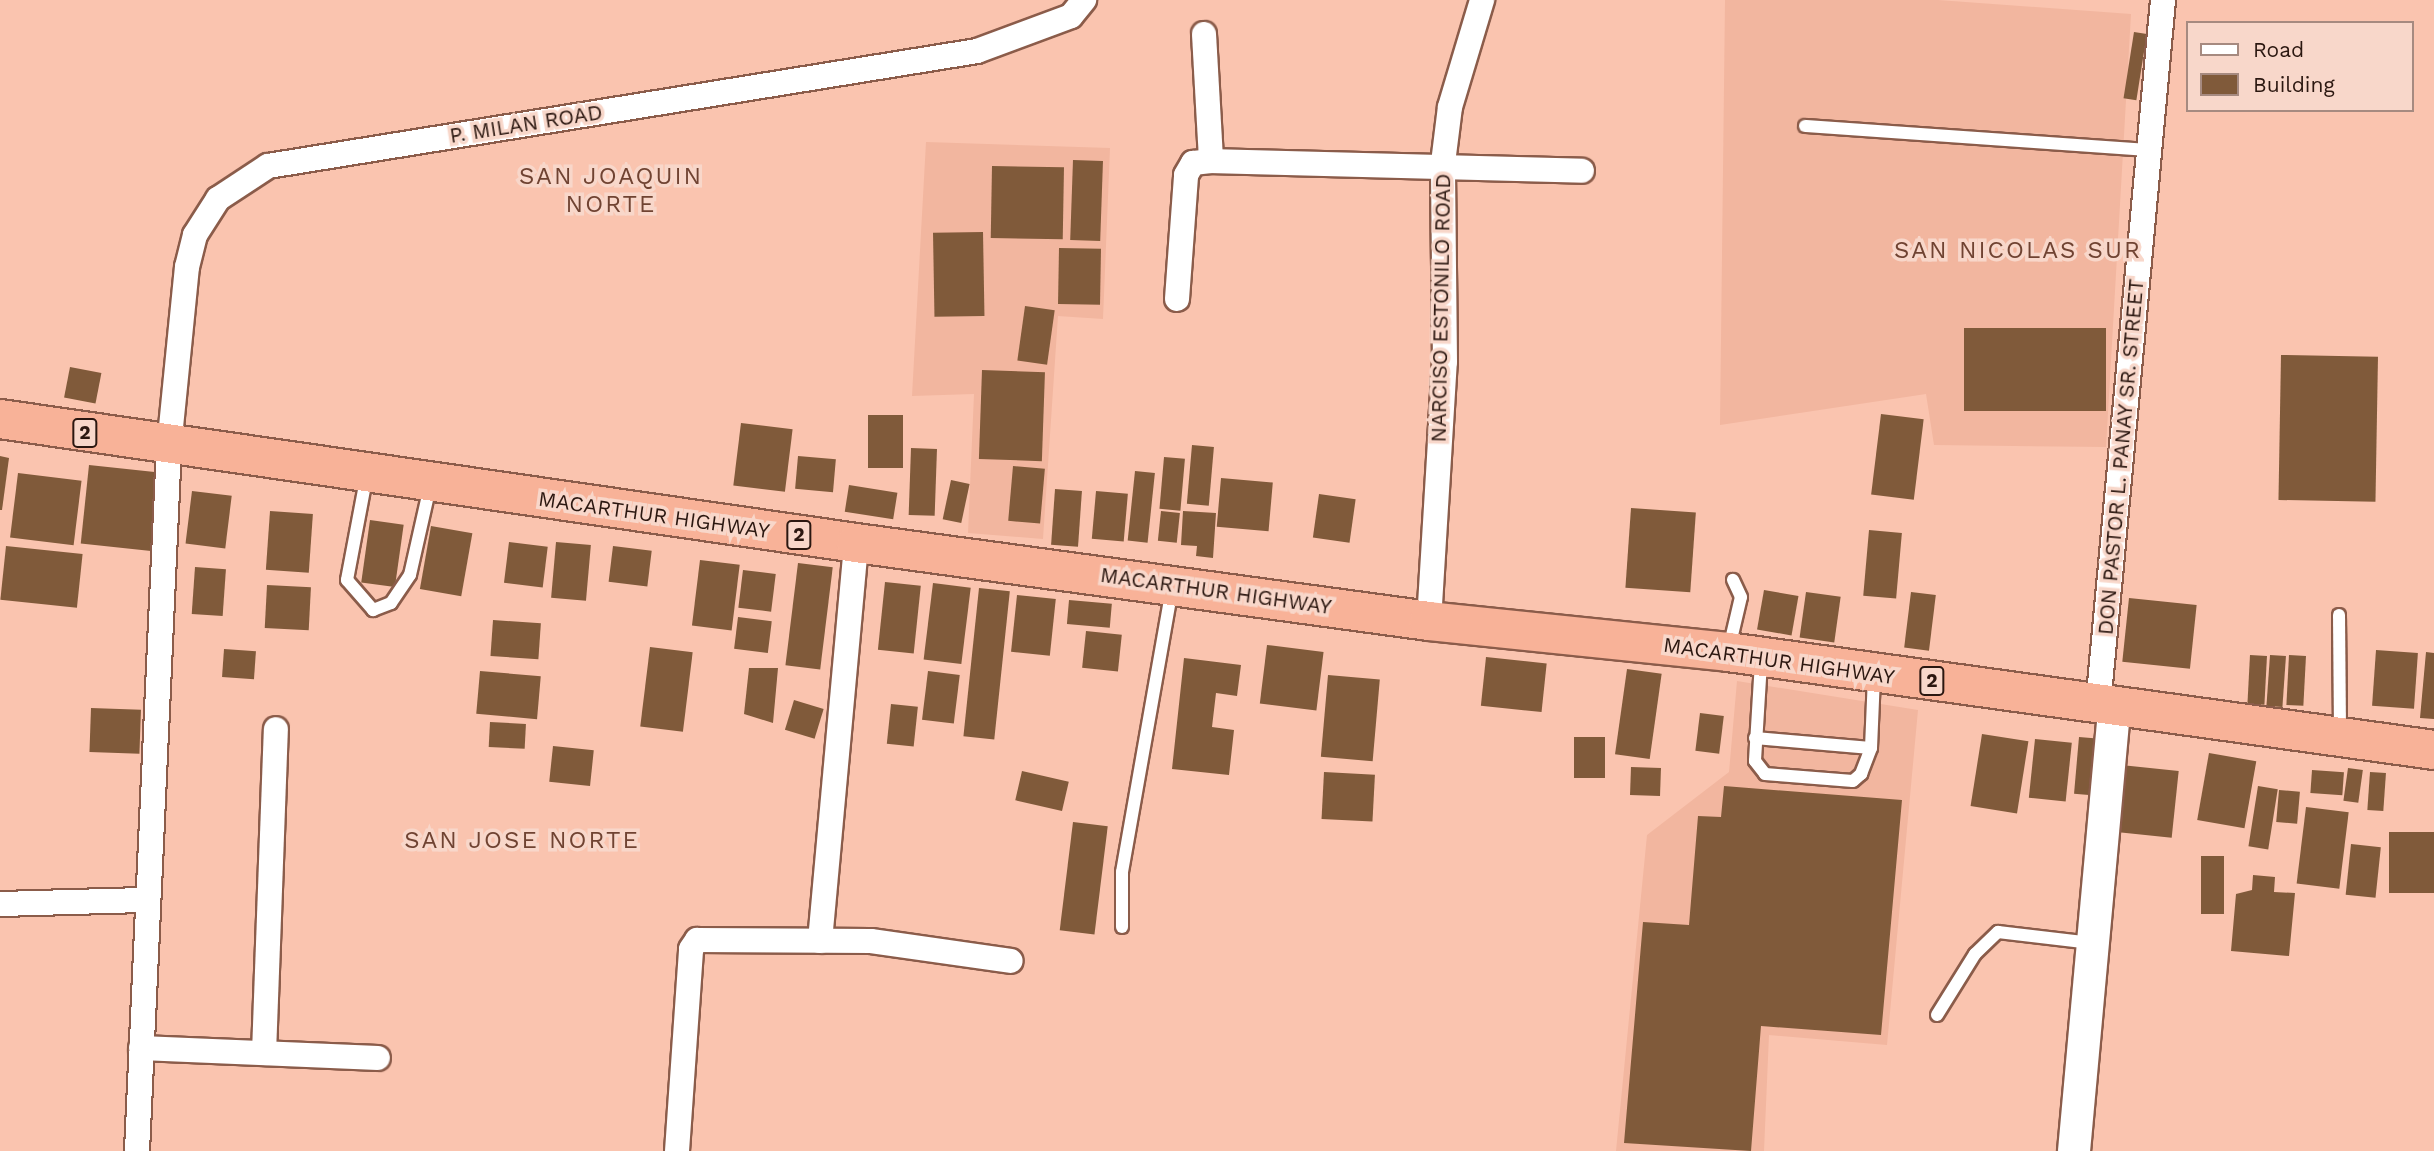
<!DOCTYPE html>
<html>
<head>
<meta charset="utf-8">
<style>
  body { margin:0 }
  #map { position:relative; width:2434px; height:1151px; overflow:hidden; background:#fac4af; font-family:"Work Sans",sans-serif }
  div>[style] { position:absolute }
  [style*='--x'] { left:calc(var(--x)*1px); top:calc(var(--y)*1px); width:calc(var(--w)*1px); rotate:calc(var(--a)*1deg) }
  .built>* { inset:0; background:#f2b69f }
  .building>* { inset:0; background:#805a3a; transform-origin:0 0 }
  .roads { filter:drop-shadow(2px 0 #8b5c4a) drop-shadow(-2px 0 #8b5c4a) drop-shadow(0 2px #8b5c4a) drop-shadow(0 -2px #8b5c4a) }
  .service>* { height:12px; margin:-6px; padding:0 6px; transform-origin:6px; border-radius:6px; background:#fff }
  .minor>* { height:24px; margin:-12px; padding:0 12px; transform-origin:12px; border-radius:12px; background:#fff }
  .tertiary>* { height:32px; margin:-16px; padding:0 16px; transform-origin:16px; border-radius:16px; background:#fff }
  .trunk>* { height:38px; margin:-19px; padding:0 19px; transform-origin:19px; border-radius:19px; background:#f8b298 }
  span { translate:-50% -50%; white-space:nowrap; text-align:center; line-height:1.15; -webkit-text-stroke:7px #f8d7ca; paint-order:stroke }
  .shield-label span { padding:2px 5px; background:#f8d7ca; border:2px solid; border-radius:5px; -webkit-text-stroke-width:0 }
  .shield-label { font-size:19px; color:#2b1710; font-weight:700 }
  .street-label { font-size:21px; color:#2b1710 }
  .quarter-label { font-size:24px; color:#704332; letter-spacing:2px }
  .legend { position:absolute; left:2186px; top:21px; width:228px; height:91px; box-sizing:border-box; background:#f8d7ca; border:2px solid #a68a80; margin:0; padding:9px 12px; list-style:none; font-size:21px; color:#2b1710 }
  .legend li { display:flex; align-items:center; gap:14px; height:35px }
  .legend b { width:35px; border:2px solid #a68a80 }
</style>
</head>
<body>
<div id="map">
  <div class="built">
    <div style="clip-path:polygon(1725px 0,1938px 0,2131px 14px,2106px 447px,1934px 445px,1926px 394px,1720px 425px)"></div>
    <div style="clip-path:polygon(926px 142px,1110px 148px,1103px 319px,1058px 316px,1043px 539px,968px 533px,974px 394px,912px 396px)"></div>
    <div style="clip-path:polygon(1737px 681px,1918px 710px,1887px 1045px,1769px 1035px,1764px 1151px,1616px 1151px,1647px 835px,1729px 772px)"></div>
  </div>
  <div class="building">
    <div style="left:2134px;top:32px;width:13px;height:67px;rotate:9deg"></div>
    <div style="left:1073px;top:160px;width:30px;height:80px;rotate:2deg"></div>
    <div style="left:992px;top:166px;width:72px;height:72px;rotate:1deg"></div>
    <div style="left:983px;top:232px;width:84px;height:50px;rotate:89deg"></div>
    <div style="left:1059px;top:248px;width:42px;height:56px;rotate:1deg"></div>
    <div style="left:1025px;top:306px;width:30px;height:55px;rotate:8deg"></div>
    <div style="left:1964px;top:328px;width:142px;height:83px"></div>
    <div style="left:2281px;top:355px;width:97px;height:145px;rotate:1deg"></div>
    <div style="left:70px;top:367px;width:32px;height:31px;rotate:11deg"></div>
    <div style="left:982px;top:370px;width:63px;height:89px;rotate:2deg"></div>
    <div style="left:1881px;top:414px;width:43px;height:81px;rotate:7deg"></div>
    <div style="left:868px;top:415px;width:35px;height:53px"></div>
    <div style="left:741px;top:423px;width:52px;height:63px;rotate:7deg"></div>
    <div style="left:1192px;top:445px;width:22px;height:59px;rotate:5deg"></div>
    <div style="left:911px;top:448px;width:26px;height:67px;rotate:2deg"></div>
    <div style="clip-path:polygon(0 456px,9px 458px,2px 510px,0 510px)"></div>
    <div style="left:798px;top:456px;width:38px;height:33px;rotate:5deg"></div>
    <div style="left:1164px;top:457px;width:21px;height:52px;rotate:5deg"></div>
    <div style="left:89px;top:465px;width:73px;height:79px;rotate:6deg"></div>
    <div style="left:1013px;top:466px;width:32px;height:55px;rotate:5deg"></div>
    <div style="left:1135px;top:471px;width:20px;height:70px;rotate:6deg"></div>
    <div style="left:18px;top:473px;width:64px;height:65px;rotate:7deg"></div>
    <div style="left:1221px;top:478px;width:52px;height:49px;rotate:5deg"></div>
    <div style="left:951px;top:480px;width:19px;height:40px;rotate:12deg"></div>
    <div style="left:849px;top:485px;width:49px;height:27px;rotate:9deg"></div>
    <div style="left:1055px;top:489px;width:27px;height:56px;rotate:4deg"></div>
    <div style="left:192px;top:491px;width:40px;height:53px;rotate:7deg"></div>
    <div style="left:1096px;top:491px;width:32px;height:48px;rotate:5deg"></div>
    <div style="left:1319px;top:494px;width:37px;height:44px;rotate:8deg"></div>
    <div style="left:1631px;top:508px;width:65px;height:80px;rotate:4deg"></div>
    <div style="left:270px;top:511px;width:43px;height:59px;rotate:4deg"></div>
    <div style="left:1161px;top:511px;width:19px;height:30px;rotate:6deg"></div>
    <div style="clip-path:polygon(1183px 511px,1216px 513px,1213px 558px,1196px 556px,1197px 546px,1181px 545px)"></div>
    <div style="left:370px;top:520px;width:34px;height:63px;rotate:8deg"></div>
    <div style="left:431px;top:526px;width:42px;height:64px;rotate:10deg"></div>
    <div style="left:1869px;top:530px;width:33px;height:66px;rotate:5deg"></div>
    <div style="left:509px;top:542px;width:39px;height:41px;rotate:7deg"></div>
    <div style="left:556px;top:542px;width:35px;height:56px;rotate:5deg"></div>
    <div style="left:6px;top:546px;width:77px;height:54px;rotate:6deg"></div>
    <div style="left:613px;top:546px;width:39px;height:36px;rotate:7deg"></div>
    <div style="left:700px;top:560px;width:40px;height:66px;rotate:7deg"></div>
    <div style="left:798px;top:563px;width:35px;height:103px;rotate:7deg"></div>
    <div style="left:195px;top:567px;width:31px;height:47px;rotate:4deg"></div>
    <div style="left:743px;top:570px;width:33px;height:38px;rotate:7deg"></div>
    <div style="left:885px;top:582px;width:36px;height:68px;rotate:6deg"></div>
    <div style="left:933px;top:583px;width:38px;height:77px;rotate:7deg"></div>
    <div style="left:267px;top:585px;width:44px;height:43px;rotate:3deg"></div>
    <div style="left:979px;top:588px;width:31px;height:149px;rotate:6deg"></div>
    <div style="left:1764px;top:590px;width:35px;height:40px;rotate:10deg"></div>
    <div style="left:1806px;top:592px;width:35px;height:46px;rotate:8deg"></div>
    <div style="left:1911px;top:592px;width:25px;height:56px;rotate:7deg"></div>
    <div style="left:1017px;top:595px;width:39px;height:57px;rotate:6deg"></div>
    <div style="left:2129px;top:598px;width:68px;height:64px;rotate:6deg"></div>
    <div style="left:1069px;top:600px;width:43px;height:24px;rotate:5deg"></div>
    <div style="left:738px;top:617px;width:34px;height:32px;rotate:7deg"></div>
    <div style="left:493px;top:620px;width:48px;height:36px;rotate:4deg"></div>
    <div style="left:1086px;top:631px;width:36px;height:37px;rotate:6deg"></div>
    <div style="left:1267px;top:645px;width:57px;height:59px;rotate:7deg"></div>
    <div style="left:650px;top:647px;width:43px;height:80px;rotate:7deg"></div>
    <div style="left:224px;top:649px;width:32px;height:28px;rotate:4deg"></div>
    <div style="left:2376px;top:650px;width:42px;height:56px;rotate:4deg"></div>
    <div style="clip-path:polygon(2426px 652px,2434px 653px,2434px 719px,2420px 718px)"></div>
    <div style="left:2250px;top:655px;width:17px;height:49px;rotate:3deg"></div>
    <div style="left:2270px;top:655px;width:16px;height:51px;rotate:4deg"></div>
    <div style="left:2289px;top:655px;width:17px;height:50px;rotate:3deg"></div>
    <div style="left:1486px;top:657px;width:61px;height:49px;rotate:6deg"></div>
    <div style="clip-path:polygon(1184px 658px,1241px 665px,1237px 696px,1216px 693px,1212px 727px,1234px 730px,1229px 775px,1172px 769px)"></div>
    <div style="clip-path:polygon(749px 668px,778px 668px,773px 723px,744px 714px)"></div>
    <div style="left:1627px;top:669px;width:35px;height:86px;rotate:8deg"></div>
    <div style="left:480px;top:671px;width:61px;height:43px;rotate:5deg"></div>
    <div style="left:928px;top:671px;width:32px;height:49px;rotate:7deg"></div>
    <div style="left:1328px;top:675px;width:52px;height:82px;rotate:5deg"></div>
    <div style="left:794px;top:700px;width:31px;height:31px;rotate:17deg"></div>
    <div style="left:891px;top:704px;width:27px;height:40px;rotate:6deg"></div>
    <div style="left:91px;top:708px;width:50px;height:44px;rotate:2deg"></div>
    <div style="left:1700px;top:713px;width:24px;height:38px;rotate:7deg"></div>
    <div style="left:490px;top:722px;width:36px;height:25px;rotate:3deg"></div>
    <div style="left:1982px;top:734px;width:47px;height:73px;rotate:9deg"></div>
    <div style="left:1574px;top:737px;width:31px;height:41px"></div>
    <div style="left:2079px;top:737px;width:21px;height:57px;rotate:5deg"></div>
    <div style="left:2035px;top:739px;width:37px;height:59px;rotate:6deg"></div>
    <div style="left:553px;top:746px;width:41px;height:36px;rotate:6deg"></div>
    <div style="left:2209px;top:753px;width:48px;height:68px;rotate:10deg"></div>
    <div style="left:2121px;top:765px;width:58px;height:67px;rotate:6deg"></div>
    <div style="left:1631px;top:767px;width:30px;height:28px;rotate:2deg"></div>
    <div style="left:2348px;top:768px;width:15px;height:33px;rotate:8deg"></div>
    <div style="left:2312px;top:770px;width:32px;height:23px;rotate:4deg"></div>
    <div style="left:1022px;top:771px;width:48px;height:30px;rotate:13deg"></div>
    <div style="left:1324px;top:772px;width:51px;height:47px;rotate:3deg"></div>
    <div style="left:2370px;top:772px;width:16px;height:38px;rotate:4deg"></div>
    <div style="clip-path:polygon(1724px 786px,1902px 800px,1881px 1035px,1761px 1026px,1751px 1151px,1624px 1143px,1643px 922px,1689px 925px,1698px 816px,1721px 817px)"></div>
    <div style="left:2258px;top:786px;width:20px;height:61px;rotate:9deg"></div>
    <div style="left:2279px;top:790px;width:21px;height:32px;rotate:5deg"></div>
    <div style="left:2306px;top:807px;width:43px;height:77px;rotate:7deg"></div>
    <div style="left:1073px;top:822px;width:35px;height:109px;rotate:7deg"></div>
    <div style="left:2389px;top:832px;width:45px;height:61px"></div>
    <div style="left:2351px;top:844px;width:30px;height:51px;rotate:6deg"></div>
    <div style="left:2201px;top:856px;width:23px;height:58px"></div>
    <div style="clip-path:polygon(2253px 875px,2275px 877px,2274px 892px,2295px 893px,2289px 956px,2231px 951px,2236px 894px,2252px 890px)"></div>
  </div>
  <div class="roads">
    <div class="service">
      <div style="--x:1805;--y:126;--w:345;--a:4"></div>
      <div style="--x:367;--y:474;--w:108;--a:100.7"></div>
      <div style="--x:347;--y:580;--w:40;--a:49"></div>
      <div style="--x:373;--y:610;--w:19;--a:-21"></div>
      <div style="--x:391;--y:603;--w:34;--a:-56"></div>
      <div style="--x:410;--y:575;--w:91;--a:-77.3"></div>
      <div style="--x:2339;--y:615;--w:119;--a:89.5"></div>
      <div style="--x:1729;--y:648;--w:52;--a:-76.8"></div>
      <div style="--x:1741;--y:597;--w:19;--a:-115"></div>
      <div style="--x:1761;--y:662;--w:99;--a:93.5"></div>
      <div style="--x:1755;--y:761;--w:16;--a:52"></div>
      <div style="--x:1765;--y:774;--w:88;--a:4.5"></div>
      <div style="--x:1853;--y:781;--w:11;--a:-41"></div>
      <div style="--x:1861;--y:774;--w:28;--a:-69"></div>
      <div style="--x:1871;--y:748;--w:71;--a:-87.6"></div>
      <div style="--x:1755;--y:738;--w:116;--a:4.9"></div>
      <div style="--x:1122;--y:927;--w:55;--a:-90"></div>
      <div style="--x:1122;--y:872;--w:287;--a:-80"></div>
      <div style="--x:1937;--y:1015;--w:72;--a:-58.1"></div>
      <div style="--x:1975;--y:954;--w:32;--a:-44"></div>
      <div style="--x:1998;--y:932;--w:94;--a:6.7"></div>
    </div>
    <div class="minor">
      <div style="--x:1204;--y:34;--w:127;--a:86.8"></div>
      <div style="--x:1211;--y:161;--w:371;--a:1.5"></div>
      <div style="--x:1177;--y:299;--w:124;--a:-85.8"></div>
      <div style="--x:1186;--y:175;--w:14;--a:-60"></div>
      <div style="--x:1193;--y:163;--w:18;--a:-6"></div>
      <div style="--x:1429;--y:621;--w:259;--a:-86.5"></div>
      <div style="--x:1445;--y:362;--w:199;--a:-90.6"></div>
      <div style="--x:1443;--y:163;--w:56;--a:-82.9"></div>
      <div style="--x:1450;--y:107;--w:112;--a:-73.3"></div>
      <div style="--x:2098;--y:706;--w:709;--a:-84.74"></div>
      <div style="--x:0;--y:904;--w:147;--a:-1.6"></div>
      <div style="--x:820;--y:941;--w:400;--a:-84.8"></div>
      <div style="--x:141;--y:1048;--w:237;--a:2.4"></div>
      <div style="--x:264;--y:1053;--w:324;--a:-87.9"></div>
      <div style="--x:137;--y:1151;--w:705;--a:-87.4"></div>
      <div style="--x:169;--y:447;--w:181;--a:-84.3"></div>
      <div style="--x:187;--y:267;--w:33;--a:-76"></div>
      <div style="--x:195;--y:235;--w:43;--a:-57.4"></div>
      <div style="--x:218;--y:199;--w:60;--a:-33.4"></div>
      <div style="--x:268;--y:166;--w:718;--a:-9.21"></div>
      <div style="--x:977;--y:51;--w:100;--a:-20.4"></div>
      <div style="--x:1071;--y:16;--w:21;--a:-51"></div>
      <div style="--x:677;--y:1151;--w:202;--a:-86"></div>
      <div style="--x:691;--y:949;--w:11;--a:-56"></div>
      <div style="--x:697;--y:940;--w:174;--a:0.3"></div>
      <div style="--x:871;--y:941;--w:141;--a:8.1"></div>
    </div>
    <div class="tertiary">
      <div style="--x:2074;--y:1151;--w:445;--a:-84.8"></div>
    </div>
    <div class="trunk">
      <div style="--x:0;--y:419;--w:865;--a:8.24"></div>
      <div style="--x:856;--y:543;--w:578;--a:7.75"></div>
      <div style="--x:1429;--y:621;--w:301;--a:5.9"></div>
      <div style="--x:1728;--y:652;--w:713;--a:7.9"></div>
    </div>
  </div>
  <div class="shield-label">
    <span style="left:85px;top:433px">2</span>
    <span style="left:799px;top:535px">2</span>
    <span style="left:1932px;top:681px">2</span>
  </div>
  <div class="street-label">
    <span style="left:526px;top:124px;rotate:-9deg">P. MILAN ROAD</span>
    <span style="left:1441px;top:308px;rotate:-89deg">NARCISO ESTONILO ROAD</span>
    <span style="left:2121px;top:457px;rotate:-85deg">DON PASTOR L. PANAY SR. STREET</span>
    <span style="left:654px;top:515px;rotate:8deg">MACARTHUR HIGHWAY</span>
    <span style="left:1216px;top:591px;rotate:8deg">MACARTHUR HIGHWAY</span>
    <span style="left:1779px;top:661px;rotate:8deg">MACARTHUR HIGHWAY</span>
  </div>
  <div class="quarter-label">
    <span style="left:611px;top:191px">SAN JOAQUIN<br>NORTE</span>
    <span style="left:2018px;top:251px">SAN NICOLAS SUR</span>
    <span style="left:522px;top:841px">SAN JOSE NORTE</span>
  </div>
  <ul class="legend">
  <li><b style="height:9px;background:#fff"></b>Road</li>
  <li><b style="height:19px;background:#805a3a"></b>Building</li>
  </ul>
</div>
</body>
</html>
